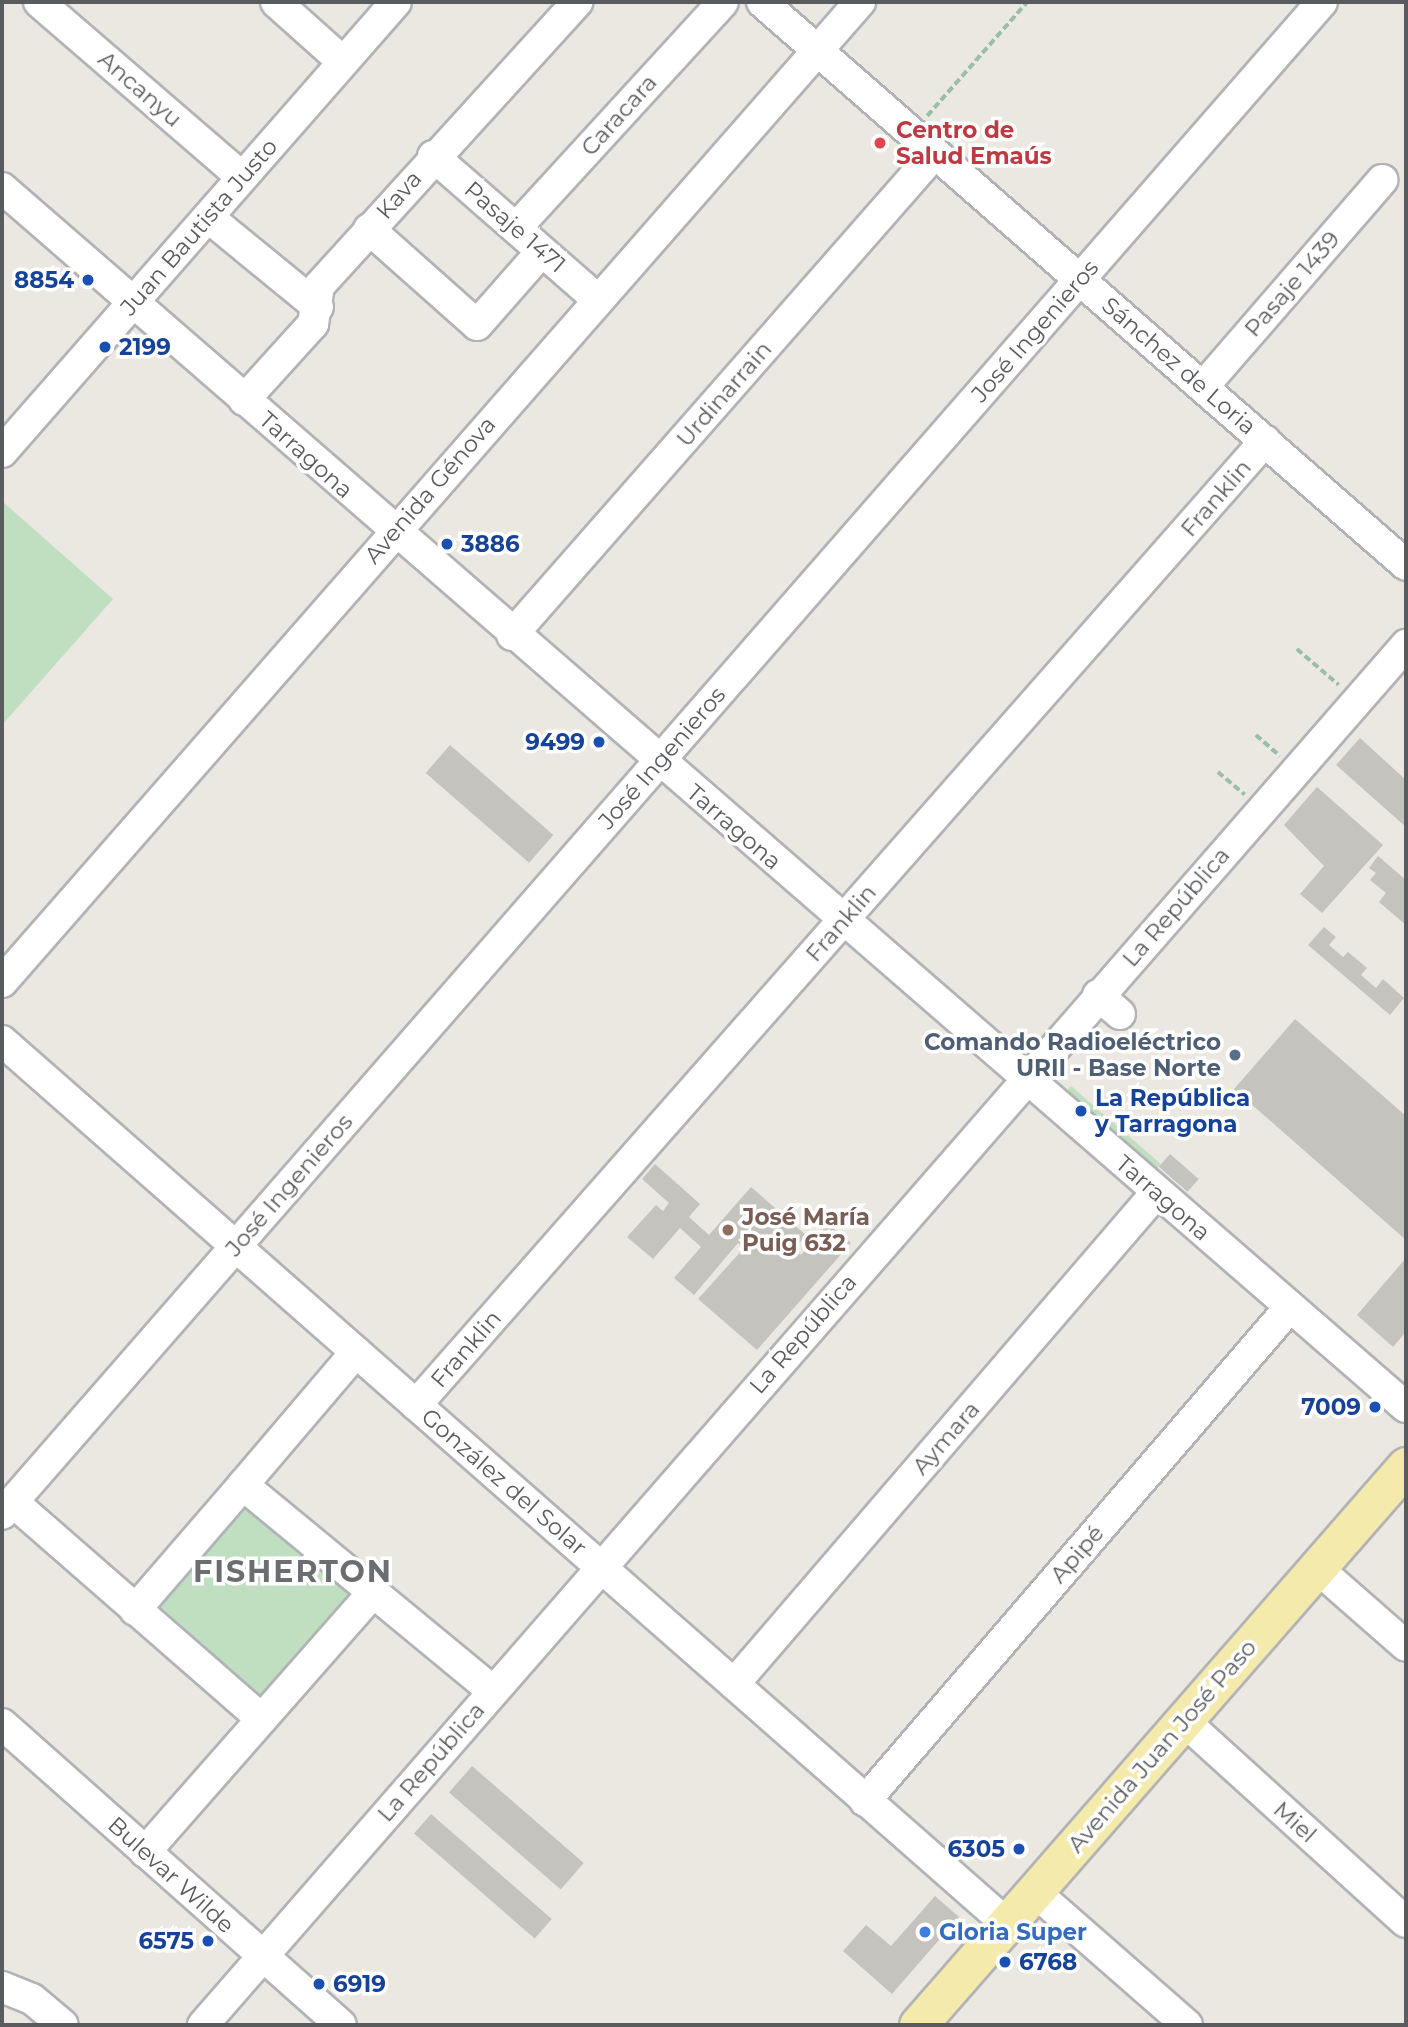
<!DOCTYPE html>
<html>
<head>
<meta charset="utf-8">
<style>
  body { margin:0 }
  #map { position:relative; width:1408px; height:2027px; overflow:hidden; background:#eae8e0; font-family:Montserrat,sans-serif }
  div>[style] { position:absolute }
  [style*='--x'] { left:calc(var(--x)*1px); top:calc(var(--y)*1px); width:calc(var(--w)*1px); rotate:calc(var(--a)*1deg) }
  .green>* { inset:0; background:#c0dfc1; transform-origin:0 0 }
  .building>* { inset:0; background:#c5c3bd; transform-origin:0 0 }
  .path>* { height:3.5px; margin-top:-1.75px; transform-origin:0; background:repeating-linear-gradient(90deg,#9abfa6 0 7px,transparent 0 10.5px) }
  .roads { filter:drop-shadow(2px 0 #b1b3b7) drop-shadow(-2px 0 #b1b3b7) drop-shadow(0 2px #b1b3b7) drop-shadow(0 -2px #b1b3b7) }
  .minor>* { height:30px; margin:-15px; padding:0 15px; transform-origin:15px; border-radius:15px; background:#fff }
  .major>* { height:37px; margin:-18.5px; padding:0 18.5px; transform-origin:18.5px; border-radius:18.5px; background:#f4eaac }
  .dots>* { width:19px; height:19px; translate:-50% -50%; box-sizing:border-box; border:4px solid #fff; border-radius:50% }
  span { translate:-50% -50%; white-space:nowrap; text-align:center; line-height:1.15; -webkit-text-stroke:7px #fff; paint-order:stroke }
  .street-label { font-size:23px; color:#595c5f }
  .health-label { font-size:23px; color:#be3a42; font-weight:700 }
  .left { translate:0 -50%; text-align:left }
  .transit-label { font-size:23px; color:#164399; font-weight:700 }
  .right { translate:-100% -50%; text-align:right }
  .service-label { font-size:23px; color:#4e5e75; font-weight:700 }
  .education-label { font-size:23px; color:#785e54; font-weight:700 }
  .shop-label { font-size:23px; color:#366cbe; font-weight:700 }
  .district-label { font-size:30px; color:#6a6e71; font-weight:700; letter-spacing:2px }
  .frame { position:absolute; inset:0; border:4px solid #595c5f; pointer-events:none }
</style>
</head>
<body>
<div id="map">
  <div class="green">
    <div style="clip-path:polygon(2px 501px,113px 599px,2px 725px)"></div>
    <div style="left:1071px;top:1086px;width:119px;height:16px;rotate:41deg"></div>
    <div style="left:245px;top:1499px;width:144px;height:146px;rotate:40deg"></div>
  </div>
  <div class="building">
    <div style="clip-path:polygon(1360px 738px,1406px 780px,1406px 827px,1336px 765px)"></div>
    <div style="left:450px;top:745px;width:137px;height:37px;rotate:41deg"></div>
    <div style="clip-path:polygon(1317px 787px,1383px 845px,1322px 913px,1300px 894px,1324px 866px,1284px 825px)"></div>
    <div style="clip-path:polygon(1378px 856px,1406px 880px,1406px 925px,1379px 902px,1386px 893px,1370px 880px,1376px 873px,1369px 868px)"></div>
    <div style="clip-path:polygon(1324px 927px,1336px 937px,1329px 945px,1343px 957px,1348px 952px,1367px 968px,1361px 975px,1376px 988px,1383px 979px,1404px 998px,1390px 1015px,1308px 945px)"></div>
    <div style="clip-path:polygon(1295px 1019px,1406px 1116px,1406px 1240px,1234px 1089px)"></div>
    <div style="left:1170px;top:1154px;width:38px;height:17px;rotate:41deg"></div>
    <div style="clip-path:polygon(655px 1164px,700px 1204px,689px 1217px,709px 1235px,751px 1187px,806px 1235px,794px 1249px,801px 1255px,828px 1224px,851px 1243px,757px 1350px,698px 1299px,744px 1248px,738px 1243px,694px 1295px,674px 1278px,701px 1247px,680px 1228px,653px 1259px,627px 1237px,656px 1205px,663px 1211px,669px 1203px,642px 1179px)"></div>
    <div style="clip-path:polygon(1406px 1258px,1406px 1332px,1393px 1347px,1357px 1315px)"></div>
    <div style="left:472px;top:1766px;width:148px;height:35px;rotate:41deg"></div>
    <div style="left:431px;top:1814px;width:160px;height:26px;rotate:41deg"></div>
    <div style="clip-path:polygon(935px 1896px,959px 1917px,892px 1994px,843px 1951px,866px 1925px,891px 1946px)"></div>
  </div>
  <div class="path">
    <div style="--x:927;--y:116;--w:152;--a:-48.7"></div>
    <div style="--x:1297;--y:649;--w:55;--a:40.6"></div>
    <div style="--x:1256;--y:735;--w:32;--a:41"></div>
    <div style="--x:1218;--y:772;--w:35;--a:40"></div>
  </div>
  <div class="roads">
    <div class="minor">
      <div style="--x:39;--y:2;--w:268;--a:40.8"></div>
      <div style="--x:276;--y:2;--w:90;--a:41.8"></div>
      <div style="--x:762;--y:2;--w:855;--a:41.16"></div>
      <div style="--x:433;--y:156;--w:218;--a:41.1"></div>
      <div style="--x:2;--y:188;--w:1859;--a:40.97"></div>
      <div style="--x:208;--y:217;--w:142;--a:39.3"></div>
      <div style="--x:516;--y:228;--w:306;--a:-47.5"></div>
      <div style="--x:369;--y:229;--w:144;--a:41.6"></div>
      <div style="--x:477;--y:325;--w:98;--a:-48.7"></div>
      <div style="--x:1203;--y:387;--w:274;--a:-49.1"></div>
      <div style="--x:244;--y:400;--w:103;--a:-47.8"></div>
      <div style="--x:313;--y:324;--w:38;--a:-81"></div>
      <div style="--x:319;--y:286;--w:384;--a:-47.7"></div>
      <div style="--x:2;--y:452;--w:598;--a:-48.8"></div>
      <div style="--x:512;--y:635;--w:641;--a:-48.73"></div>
      <div style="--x:2;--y:982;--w:1303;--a:-48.8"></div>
      <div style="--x:1098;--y:995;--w:29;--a:41"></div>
      <div style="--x:2;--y:1041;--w:1338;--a:41.3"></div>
      <div style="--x:356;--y:1352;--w:175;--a:130.4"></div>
      <div style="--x:243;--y:1485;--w:324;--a:39.5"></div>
      <div style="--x:416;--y:1405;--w:1285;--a:-48.63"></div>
      <div style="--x:13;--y:1502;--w:330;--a:41.1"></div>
      <div style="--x:2;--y:1514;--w:2007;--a:-48.88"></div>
      <div style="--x:1317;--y:1568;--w:118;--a:41.2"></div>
      <div style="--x:135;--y:1610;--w:165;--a:-49.2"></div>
      <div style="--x:734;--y:1684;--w:649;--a:-49.31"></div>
      <div style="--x:1184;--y:1721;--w:299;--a:42.2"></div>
      <div style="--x:2;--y:1724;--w:453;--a:41.6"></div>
      <div style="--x:865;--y:1801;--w:652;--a:-49.29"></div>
      <div style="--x:145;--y:1852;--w:344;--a:-48.7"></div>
      <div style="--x:1035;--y:1892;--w:202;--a:41.2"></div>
      <div style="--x:2;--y:1987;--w:32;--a:22"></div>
      <div style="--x:32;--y:1999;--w:40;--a:40"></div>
      <div style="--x:203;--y:2025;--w:1831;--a:-48.92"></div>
    </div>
    <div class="major">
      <div style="--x:918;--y:2025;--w:742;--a:-48.88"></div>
    </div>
  </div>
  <div class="dots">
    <div style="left:880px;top:143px;background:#e0444e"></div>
    <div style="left:88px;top:280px;background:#1a4fb4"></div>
    <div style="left:105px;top:347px;background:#1a4fb4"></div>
    <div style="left:447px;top:544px;background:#1a4fb4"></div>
    <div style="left:599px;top:742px;background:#1a4fb4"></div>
    <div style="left:1235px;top:1055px;background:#5c6f8a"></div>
    <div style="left:1081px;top:1111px;background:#1a4fb4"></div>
    <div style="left:728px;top:1230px;background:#8d6e63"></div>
    <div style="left:1375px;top:1407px;background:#1a4fb4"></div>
    <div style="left:1019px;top:1849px;background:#1a4fb4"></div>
    <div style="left:925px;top:1932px;background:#3f7fe0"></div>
    <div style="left:208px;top:1941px;background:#1a4fb4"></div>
    <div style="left:1005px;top:1962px;background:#1a4fb4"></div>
    <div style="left:319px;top:1984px;background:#1a4fb4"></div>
  </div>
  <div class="street-label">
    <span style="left:140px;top:89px;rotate:41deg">Ancanyu</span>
    <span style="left:619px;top:115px;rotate:-48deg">Caracara</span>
    <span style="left:399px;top:195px;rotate:-49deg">Kava</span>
    <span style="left:199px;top:227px;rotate:-49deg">Juan Bautista Justo</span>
    <span style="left:515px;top:227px;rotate:41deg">Pasaje 1471</span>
    <span style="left:1292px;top:284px;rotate:-49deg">Pasaje 1439</span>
    <span style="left:1035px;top:331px;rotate:-49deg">José Ingenieros</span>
    <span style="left:1179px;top:366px;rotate:41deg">Sánchez de Loria</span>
    <span style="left:724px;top:394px;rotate:-49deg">Urdinarrain</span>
    <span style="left:306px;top:455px;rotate:42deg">Tarragona</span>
    <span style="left:430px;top:490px;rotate:-49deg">Avenida Génova</span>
    <span style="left:1216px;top:498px;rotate:-49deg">Franklin</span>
    <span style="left:662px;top:758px;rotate:-49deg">José Ingenieros</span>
    <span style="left:734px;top:827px;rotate:41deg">Tarragona</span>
    <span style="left:1176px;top:907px;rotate:-49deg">La República</span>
    <span style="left:841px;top:923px;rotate:-49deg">Franklin</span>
    <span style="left:289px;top:1185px;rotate:-49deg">José Ingenieros</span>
    <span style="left:1163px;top:1198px;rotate:41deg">Tarragona</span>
    <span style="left:803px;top:1334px;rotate:-49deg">La República</span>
    <span style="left:466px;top:1349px;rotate:-49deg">Franklin</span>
    <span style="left:946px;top:1438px;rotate:-49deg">Aymara</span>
    <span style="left:504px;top:1482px;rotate:41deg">González del Solar</span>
    <span style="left:1077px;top:1554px;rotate:-49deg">Apipé</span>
    <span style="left:1162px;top:1746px;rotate:-49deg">Avenida Juan José Paso</span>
    <span style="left:431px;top:1762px;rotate:-49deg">La República</span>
    <span style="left:1295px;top:1822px;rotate:42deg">Miel</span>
    <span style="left:171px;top:1875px;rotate:42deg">Bulevar Wilde</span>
  </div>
  <div class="health-label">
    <span class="left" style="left:896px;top:143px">Centro de<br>Salud Emaús</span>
  </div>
  <div class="transit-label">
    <span class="right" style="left:74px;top:280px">8854</span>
    <span class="left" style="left:119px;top:347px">2199</span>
    <span class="left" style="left:461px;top:544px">3886</span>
    <span class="right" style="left:585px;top:742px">9499</span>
    <span class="left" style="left:1095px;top:1111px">La República<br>y Tarragona</span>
    <span class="right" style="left:1361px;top:1407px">7009</span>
    <span class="right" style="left:1005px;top:1849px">6305</span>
    <span class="right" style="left:194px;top:1941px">6575</span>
    <span class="left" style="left:1019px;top:1962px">6768</span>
    <span class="left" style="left:333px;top:1984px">6919</span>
  </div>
  <div class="service-label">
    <span class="right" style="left:1221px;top:1055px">Comando Radioeléctrico<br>URII - Base Norte</span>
  </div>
  <div class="education-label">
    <span class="left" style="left:742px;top:1230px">José María<br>Puig 632</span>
  </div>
  <div class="shop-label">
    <span class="left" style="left:939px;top:1932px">Gloria Super</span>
  </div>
  <div class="district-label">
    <span style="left:293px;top:1572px">FISHERTON</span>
  </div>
  <div class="frame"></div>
</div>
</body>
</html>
